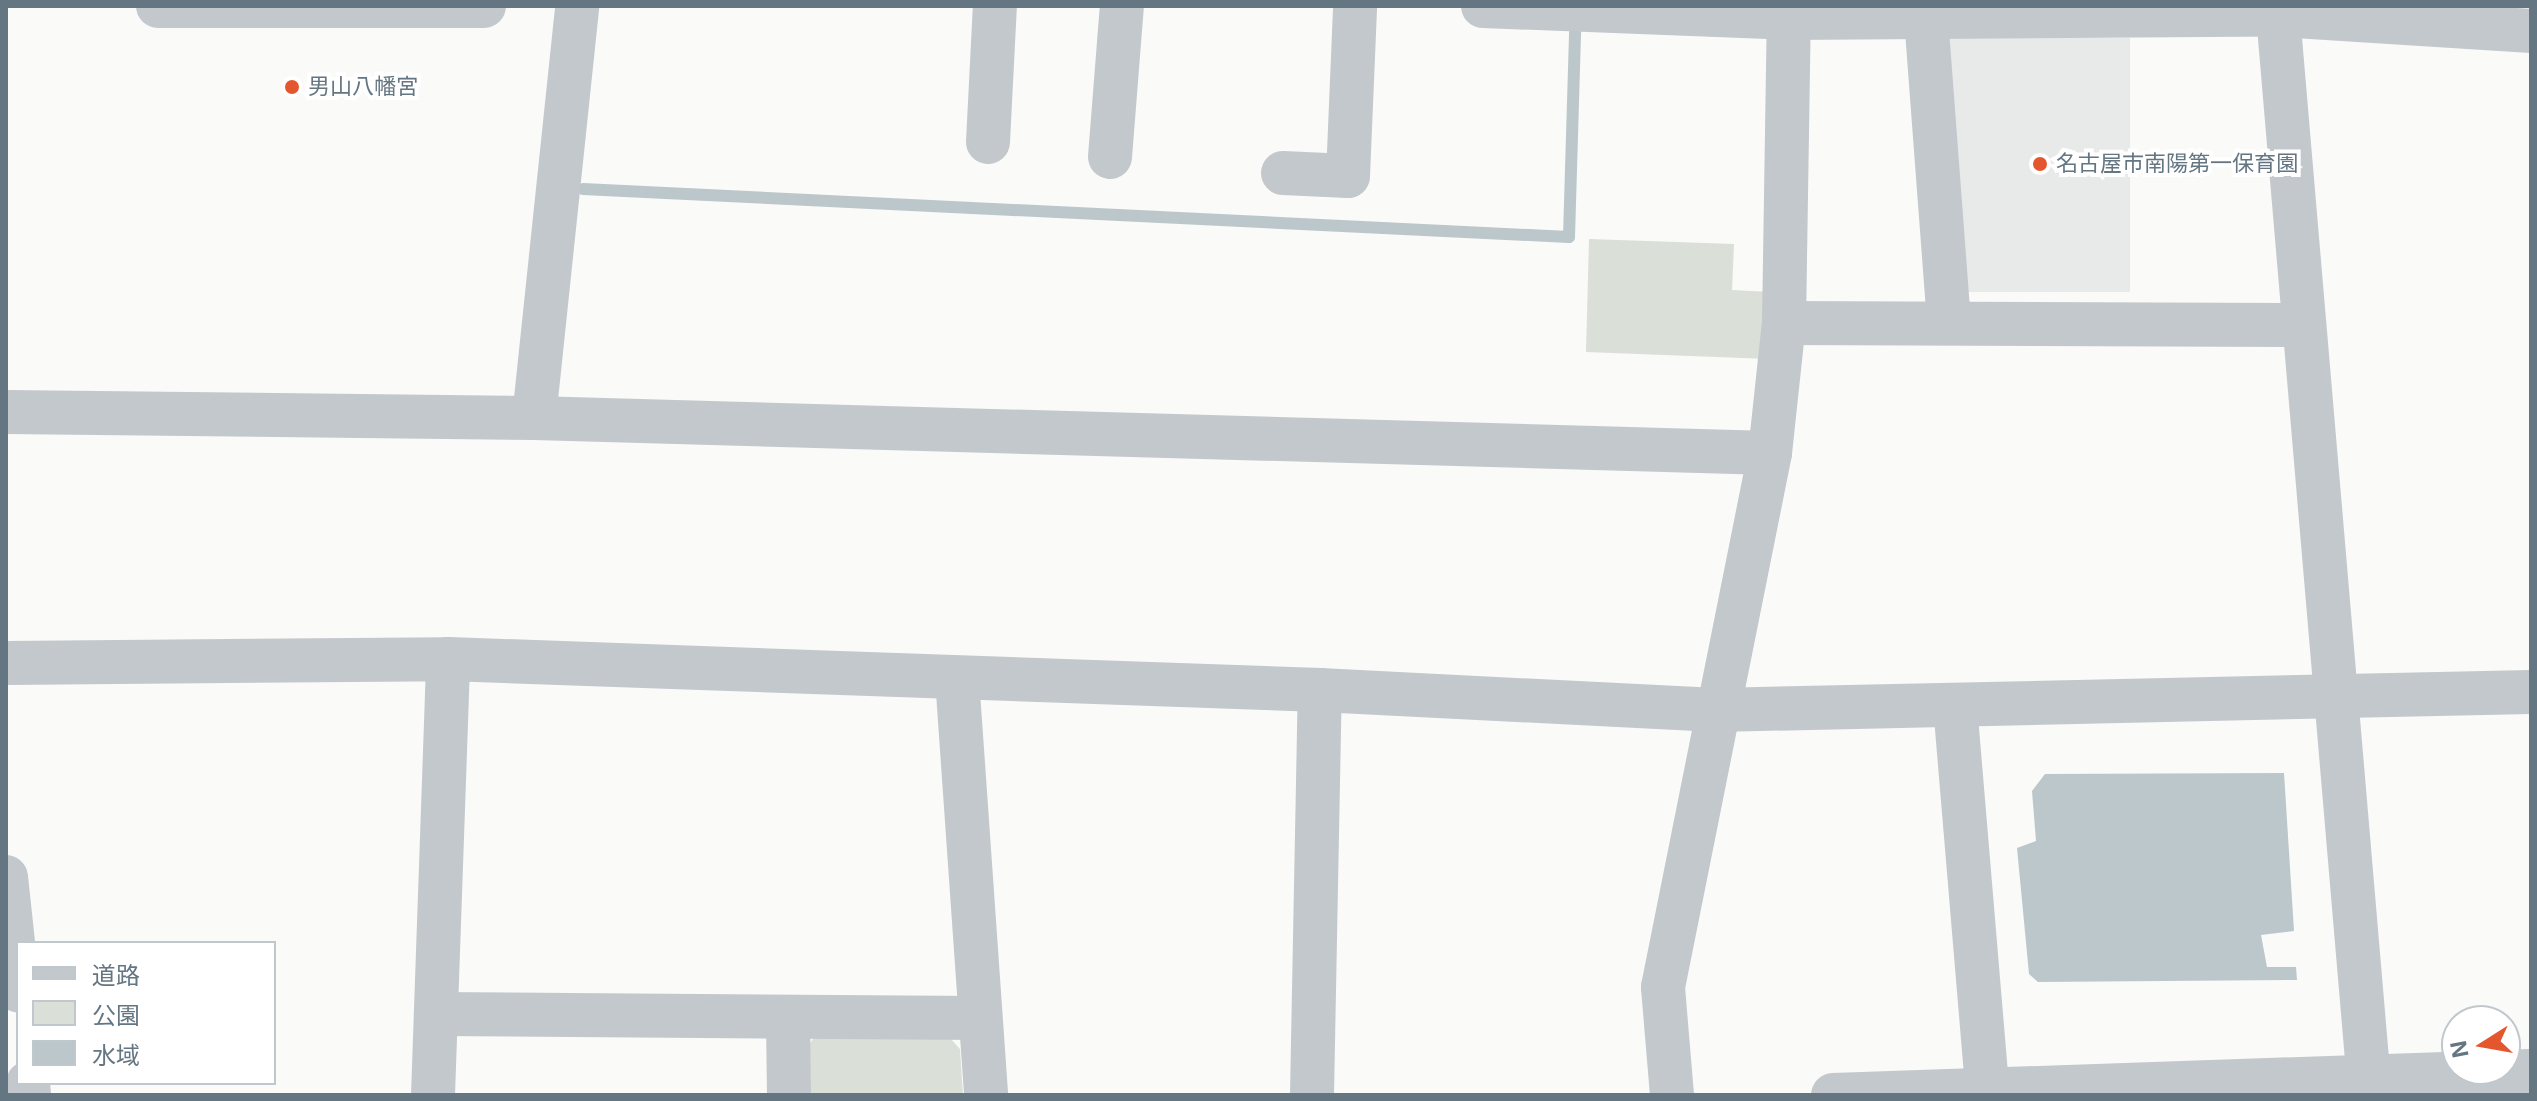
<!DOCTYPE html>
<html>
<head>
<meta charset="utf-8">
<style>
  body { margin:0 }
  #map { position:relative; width:2537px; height:1101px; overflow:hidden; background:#fafaf8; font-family:Inter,"Noto Sans JP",sans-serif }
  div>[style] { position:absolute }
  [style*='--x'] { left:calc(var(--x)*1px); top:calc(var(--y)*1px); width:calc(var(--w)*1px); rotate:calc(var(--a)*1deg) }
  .built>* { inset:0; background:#e8e9e9; transform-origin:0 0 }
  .green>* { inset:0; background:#dadfd7 }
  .water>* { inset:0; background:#bbc7cb }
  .stream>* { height:12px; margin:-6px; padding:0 6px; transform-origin:6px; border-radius:6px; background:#bbc7cb }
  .minor>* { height:44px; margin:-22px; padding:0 22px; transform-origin:22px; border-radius:22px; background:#c3c8cc }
  .dots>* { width:22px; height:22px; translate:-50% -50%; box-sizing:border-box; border:4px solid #fff; border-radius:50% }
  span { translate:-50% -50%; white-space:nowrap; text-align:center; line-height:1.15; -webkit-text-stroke:8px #fff; paint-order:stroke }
  .poi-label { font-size:22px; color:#657683 }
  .left { translate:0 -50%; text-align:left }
  .frame { position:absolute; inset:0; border:8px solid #657683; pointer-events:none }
  .legend { position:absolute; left:16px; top:941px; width:260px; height:144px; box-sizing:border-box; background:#fff; border:2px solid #c1c8cd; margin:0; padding:10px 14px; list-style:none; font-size:24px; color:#657683 }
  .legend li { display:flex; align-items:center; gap:16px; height:40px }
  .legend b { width:40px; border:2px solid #c1c8cd }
  .north { position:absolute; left:2441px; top:1005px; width:80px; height:80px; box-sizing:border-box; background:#fff; border:2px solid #c1c8cd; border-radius:50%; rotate:259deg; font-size:22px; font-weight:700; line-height:32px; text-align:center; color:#657683 }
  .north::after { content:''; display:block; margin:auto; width:28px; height:36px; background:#e4572e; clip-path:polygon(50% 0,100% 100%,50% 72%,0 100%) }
</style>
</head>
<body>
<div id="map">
  <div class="built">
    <div style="left:1935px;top:38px;width:195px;height:254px"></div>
  </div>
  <div class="green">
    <div style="clip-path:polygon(1589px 239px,1734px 244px,1732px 290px,1771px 292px,1769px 359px,1586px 352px)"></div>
    <div style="clip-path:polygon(816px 1035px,949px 1037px,960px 1049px,963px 1095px,804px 1095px,804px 1051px)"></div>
  </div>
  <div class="water">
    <div style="clip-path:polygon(2284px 773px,2294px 931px,2261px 935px,2267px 967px,2296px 967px,2297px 980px,2038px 982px,2029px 974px,2017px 848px,2036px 841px,2032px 791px,2045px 774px)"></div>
  </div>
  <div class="stream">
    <div style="--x:583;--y:189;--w:987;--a:2.79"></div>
    <div style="--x:1569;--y:237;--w:205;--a:-88.3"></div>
  </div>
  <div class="minor">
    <div style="--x:158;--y:6;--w:326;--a:0"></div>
    <div style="--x:1483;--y:6;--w:306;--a:2.2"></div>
    <div style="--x:1789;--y:18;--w:489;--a:-0.4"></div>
    <div style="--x:2278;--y:15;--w:254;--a:3.6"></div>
    <div style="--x:2278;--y:15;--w:1084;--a:85.13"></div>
    <div style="--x:1926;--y:17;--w:307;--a:85.7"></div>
    <div style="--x:988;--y:142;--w:136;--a:-87.1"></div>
    <div style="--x:1110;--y:157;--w:151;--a:-85.5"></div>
    <div style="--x:1283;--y:173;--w:65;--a:2.6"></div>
    <div style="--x:1348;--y:176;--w:170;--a:-87.6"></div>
    <div style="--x:1784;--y:323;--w:520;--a:0.22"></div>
    <div style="--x:6;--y:412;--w:528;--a:0.65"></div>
    <div style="--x:534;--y:418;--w:1236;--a:1.62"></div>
    <div style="--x:534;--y:418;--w:414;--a:-84"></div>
    <div style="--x:6;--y:663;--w:442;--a:-0.5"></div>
    <div style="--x:448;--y:659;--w:873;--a:2.04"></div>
    <div style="--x:1320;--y:690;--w:397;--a:2.9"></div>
    <div style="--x:1716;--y:710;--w:815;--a:-1.27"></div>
    <div style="--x:957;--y:678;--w:418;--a:86"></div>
    <div style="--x:1955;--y:705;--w:384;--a:85.2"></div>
    <div style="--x:6;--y:877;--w:114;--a:83.9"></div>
    <div style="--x:436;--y:1014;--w:544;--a:0.42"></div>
    <div style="--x:788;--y:1017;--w:78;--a:89.3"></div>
    <div style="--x:28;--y:1083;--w:12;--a:85"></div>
    <div style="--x:433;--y:1095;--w:436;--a:-88"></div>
    <div style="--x:1312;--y:1095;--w:405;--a:-88.9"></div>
    <div style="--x:1672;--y:1095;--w:108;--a:-94.8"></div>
    <div style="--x:1663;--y:987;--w:545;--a:-78.67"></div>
    <div style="--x:1770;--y:453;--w:131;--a:-83.9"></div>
    <div style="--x:1784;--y:323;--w:317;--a:-89.1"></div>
    <div style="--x:1833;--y:1095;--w:698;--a:-1.97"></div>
  </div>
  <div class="dots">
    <div style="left:292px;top:87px;background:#e4572e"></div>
    <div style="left:2040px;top:164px;background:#e4572e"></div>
  </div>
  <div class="poi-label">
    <span class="left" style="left:308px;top:87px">男山八幡宮</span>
    <span class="left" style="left:2056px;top:164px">名古屋市南陽第一保育園</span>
  </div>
  <div class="frame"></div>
  <ul class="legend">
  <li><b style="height:10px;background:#c3c8cc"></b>道路</li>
  <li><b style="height:22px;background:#dadfd7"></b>公園</li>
  <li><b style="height:22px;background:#bbc7cb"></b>水域</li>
  </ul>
  <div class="north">N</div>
</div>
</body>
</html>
